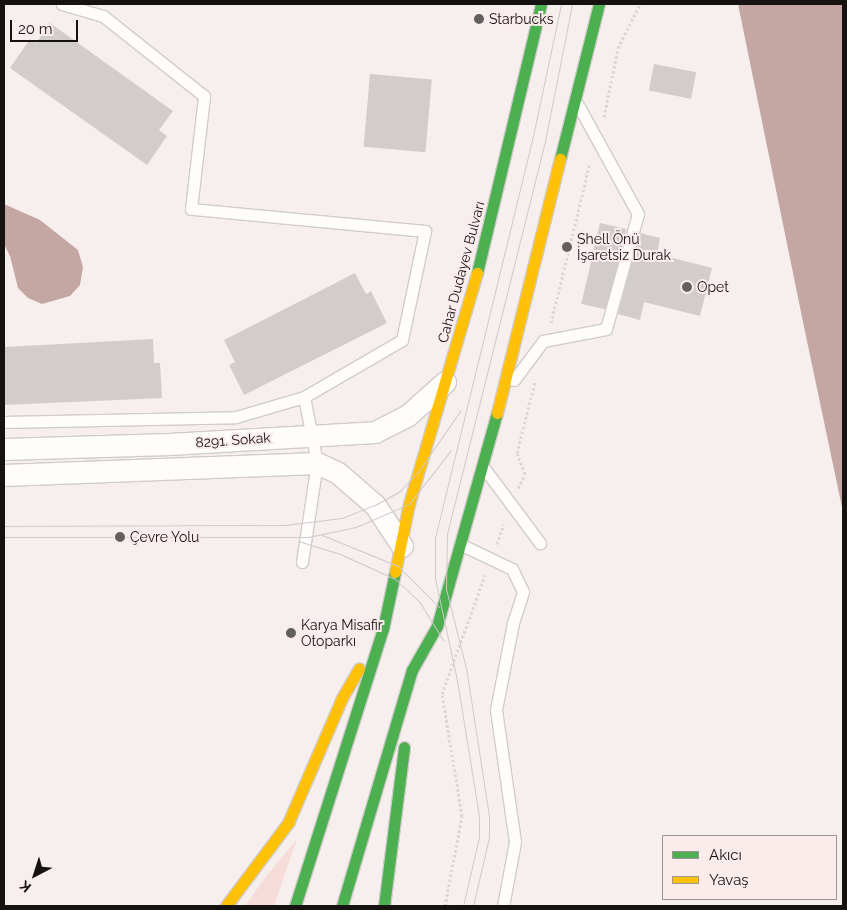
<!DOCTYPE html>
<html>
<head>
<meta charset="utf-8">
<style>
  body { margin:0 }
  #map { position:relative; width:847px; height:910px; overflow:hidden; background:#f6efee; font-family:Raleway,sans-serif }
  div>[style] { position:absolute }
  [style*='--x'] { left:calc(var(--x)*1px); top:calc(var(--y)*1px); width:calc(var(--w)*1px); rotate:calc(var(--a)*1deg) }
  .green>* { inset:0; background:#f6ddda }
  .water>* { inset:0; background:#c4a7a3 }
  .building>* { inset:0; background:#d2cccb; transform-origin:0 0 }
  .path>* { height:3px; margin-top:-1.5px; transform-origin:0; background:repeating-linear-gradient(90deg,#dad7d7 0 2.5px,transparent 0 5px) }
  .roads { filter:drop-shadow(1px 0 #d1cccb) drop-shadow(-1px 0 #d1cccb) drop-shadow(0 1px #d1cccb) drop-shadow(0 -1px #d1cccb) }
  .lane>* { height:11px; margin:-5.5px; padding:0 5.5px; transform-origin:5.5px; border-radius:5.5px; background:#fefdfc }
  .street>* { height:21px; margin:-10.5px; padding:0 10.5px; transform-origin:10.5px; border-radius:10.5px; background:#fefdfc }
  .fast>* { height:11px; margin:-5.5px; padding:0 5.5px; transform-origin:5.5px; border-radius:5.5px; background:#4caf50 }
  .slow>* { height:11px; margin:-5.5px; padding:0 5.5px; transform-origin:5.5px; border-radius:5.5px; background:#ffc107 }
  .tram>* { height:1px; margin:-0.5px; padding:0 0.5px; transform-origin:0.5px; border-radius:0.5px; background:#cccaca }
  .dots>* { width:14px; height:14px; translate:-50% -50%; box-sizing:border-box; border:2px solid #f9eceb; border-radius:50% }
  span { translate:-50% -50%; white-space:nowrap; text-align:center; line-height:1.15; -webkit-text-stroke:4px #f9eceb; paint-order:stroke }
  .poi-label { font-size:14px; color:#161212 }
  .left { translate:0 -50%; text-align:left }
  .street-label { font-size:14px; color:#161212 }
  .frame { position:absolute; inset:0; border:5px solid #161212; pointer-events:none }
  .legend { position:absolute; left:662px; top:835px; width:175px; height:65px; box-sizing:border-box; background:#f9eceb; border:1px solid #9e9594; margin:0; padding:6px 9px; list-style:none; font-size:15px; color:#161212 }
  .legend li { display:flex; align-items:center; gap:10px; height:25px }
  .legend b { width:25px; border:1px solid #9e9594 }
  .north { position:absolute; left:10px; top:850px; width:50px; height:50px; -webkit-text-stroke:4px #f9eceb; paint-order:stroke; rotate:220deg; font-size:14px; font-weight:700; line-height:20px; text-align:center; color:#161212 }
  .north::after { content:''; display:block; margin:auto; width:18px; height:22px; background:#161212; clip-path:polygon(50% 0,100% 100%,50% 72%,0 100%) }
  .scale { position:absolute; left:10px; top:20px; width:68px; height:22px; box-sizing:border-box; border:2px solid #161212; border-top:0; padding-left:6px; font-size:15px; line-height:18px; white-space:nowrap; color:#161212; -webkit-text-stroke:4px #f9eceb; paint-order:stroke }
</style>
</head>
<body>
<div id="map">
  <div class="green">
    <div style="clip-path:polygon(297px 839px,274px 906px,245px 906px,267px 875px)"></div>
  </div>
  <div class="water">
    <div style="clip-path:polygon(738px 4px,843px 4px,843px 512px,803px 322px)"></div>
    <div style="clip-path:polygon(4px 204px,40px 220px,78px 250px,83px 267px,80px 285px,70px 296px,42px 304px,28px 298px,18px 288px,10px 256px,4px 244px)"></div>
  </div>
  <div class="building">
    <div style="clip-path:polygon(50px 23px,173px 111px,159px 130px,167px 136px,147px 165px,10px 68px,30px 39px,36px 43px)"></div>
    <div style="left:654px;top:64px;width:43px;height:27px;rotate:11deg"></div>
    <div style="left:370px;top:74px;width:62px;height:73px;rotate:5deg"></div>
    <div style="left:600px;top:223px;width:27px;height:83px;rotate:13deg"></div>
    <div style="clip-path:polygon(640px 233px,660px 238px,657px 254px,712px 268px,700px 316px,644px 302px,640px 320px,618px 314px)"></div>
    <div style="clip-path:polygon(355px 273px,366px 294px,371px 291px,387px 323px,244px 395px,229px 365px,235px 362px,224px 340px)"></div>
    <div style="clip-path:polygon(153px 339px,154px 363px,160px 363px,162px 398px,4px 405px,5px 347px)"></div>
  </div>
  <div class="path">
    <div style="--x:604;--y:117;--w:70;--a:-78.5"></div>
    <div style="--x:618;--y:48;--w:49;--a:-63.4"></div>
    <div style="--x:551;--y:323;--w:165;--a:-76.3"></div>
    <div style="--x:518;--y:488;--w:16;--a:-63"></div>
    <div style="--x:525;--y:474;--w:22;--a:-111"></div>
    <div style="--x:517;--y:453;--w:73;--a:-75.8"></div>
    <div style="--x:497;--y:544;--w:21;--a:-71"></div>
    <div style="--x:445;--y:906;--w:92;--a:-79.3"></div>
    <div style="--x:462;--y:816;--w:124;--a:-99.3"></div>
    <div style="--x:442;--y:694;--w:127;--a:-70.1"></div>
  </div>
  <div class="roads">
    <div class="lane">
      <div style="--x:514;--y:380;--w:49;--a:-53.4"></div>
      <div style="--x:543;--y:341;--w:64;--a:-10.8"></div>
      <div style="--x:606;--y:329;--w:119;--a:-74.5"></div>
      <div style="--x:638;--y:214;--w:124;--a:-118.8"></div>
      <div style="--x:4;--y:422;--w:232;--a:-1.2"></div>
      <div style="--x:236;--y:417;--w:71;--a:-16.4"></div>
      <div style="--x:304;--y:397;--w:113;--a:-30.2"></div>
      <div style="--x:402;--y:340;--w:111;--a:-78.1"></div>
      <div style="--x:425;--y:231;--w:235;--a:-174.6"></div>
      <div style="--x:191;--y:209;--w:114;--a:-83.4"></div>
      <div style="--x:204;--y:96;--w:129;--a:-141.6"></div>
      <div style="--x:103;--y:16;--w:43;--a:-163.7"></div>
      <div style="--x:484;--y:468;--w:94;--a:53.3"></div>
      <div style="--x:460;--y:544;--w:58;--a:25.7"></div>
      <div style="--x:512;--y:569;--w:25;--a:64"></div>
      <div style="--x:523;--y:592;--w:33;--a:108"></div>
      <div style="--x:513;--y:623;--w:89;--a:101.1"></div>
      <div style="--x:496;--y:710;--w:133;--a:81.8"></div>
      <div style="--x:515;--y:842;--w:65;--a:100.6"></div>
      <div style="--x:302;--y:562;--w:100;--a:-81.4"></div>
      <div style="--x:317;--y:463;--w:67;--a:-101.1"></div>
    </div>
    <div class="street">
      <div style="--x:4;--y:449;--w:165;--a:-1.7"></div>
      <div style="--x:169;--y:444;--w:206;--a:-3.3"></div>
      <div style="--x:375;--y:432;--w:36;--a:-27"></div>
      <div style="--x:407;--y:416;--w:51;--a:-41.8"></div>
      <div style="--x:4;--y:475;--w:313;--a:-2.2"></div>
      <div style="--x:317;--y:463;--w:23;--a:25"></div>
      <div style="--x:338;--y:473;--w:49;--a:40.9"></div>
      <div style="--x:375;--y:505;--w:49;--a:56.6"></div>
    </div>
    <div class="fast">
      <div style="--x:560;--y:159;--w:160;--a:-75.9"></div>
      <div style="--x:477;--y:273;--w:277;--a:-76.6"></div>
      <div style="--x:295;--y:906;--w:291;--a:-72.4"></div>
      <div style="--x:383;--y:629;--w:58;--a:-78.1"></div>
      <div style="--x:342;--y:906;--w:246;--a:-73.5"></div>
      <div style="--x:412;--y:670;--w:51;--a:-60.4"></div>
      <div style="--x:437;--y:626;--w:221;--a:-74.3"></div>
      <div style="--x:384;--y:906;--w:160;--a:-82.8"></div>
    </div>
    <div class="slow">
      <div style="--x:497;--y:413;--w:262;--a:-76.1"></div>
      <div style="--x:395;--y:572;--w:69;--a:-78.4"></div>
      <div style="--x:409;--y:504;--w:241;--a:-73.6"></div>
      <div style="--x:226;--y:906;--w:104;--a:-53.2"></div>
      <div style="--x:288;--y:823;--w:136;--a:-66.6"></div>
      <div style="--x:342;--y:698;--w:34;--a:-60"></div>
    </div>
  </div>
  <div class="tram">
    <div style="--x:4;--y:526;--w:281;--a:-0.2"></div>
    <div style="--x:285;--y:525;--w:57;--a:-7"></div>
    <div style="--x:342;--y:518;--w:35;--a:-22"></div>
    <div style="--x:375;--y:505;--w:29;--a:-29"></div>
    <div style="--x:400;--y:491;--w:26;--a:-47"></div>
    <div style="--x:418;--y:472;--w:75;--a:-55.3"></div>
    <div style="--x:322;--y:535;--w:82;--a:22.2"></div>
    <div style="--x:398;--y:566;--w:58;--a:45"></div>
    <div style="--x:4;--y:537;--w:304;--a:0"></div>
    <div style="--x:308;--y:537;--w:49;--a:-11.8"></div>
    <div style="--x:356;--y:527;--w:58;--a:-23.5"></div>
    <div style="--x:409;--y:504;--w:68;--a:-52.1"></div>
    <div style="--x:298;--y:541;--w:44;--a:17.2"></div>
    <div style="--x:340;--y:554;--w:60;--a:24.4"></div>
    <div style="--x:395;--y:579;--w:33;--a:43"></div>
    <div style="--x:419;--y:601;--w:46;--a:58.4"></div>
    <div style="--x:463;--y:906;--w:71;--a:-76.9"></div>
    <div style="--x:479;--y:837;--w:21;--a:-90"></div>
    <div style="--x:479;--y:816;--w:138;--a:-99.2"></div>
    <div style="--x:457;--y:680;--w:104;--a:-102.2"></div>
    <div style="--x:435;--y:578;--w:40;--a:-90"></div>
    <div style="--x:435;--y:538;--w:414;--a:-76.3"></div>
    <div style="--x:533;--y:136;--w:135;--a:-78"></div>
    <div style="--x:473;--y:906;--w:71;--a:-76.9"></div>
    <div style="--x:489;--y:837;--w:21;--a:-90"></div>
    <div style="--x:489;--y:816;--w:150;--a:-98.8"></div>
    <div style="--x:466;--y:668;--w:81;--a:-104.2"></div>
    <div style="--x:446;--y:589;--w:55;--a:-89"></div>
    <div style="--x:447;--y:534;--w:400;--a:-76"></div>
    <div style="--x:544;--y:146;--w:145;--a:-78.8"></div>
  </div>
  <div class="dots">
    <div style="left:479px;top:19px;background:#645f5f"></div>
    <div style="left:567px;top:247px;background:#645f5f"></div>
    <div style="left:687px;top:287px;background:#645f5f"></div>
    <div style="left:120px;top:537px;background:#645f5f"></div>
    <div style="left:291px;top:633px;background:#645f5f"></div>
  </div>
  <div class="poi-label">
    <span class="left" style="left:489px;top:19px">Starbucks</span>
    <span class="left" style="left:577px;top:247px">Shell Önü<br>İşaretsiz Durak</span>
    <span class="left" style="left:697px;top:287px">Opet</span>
    <span class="left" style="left:130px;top:537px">Çevre Yolu</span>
    <span class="left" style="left:301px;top:633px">Karya Misafir<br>Otoparkı</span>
  </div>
  <div class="street-label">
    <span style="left:461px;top:272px;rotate:-75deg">Cahar Dudayev Bulvarı</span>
    <span style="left:233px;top:440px;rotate:-4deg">8291. Sokak</span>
  </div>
  <div class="frame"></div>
  <ul class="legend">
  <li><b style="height:6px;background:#4caf50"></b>Akıcı</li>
  <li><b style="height:6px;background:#ffc107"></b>Yavaş</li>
  </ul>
  <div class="north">K</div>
  <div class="scale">20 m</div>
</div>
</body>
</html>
